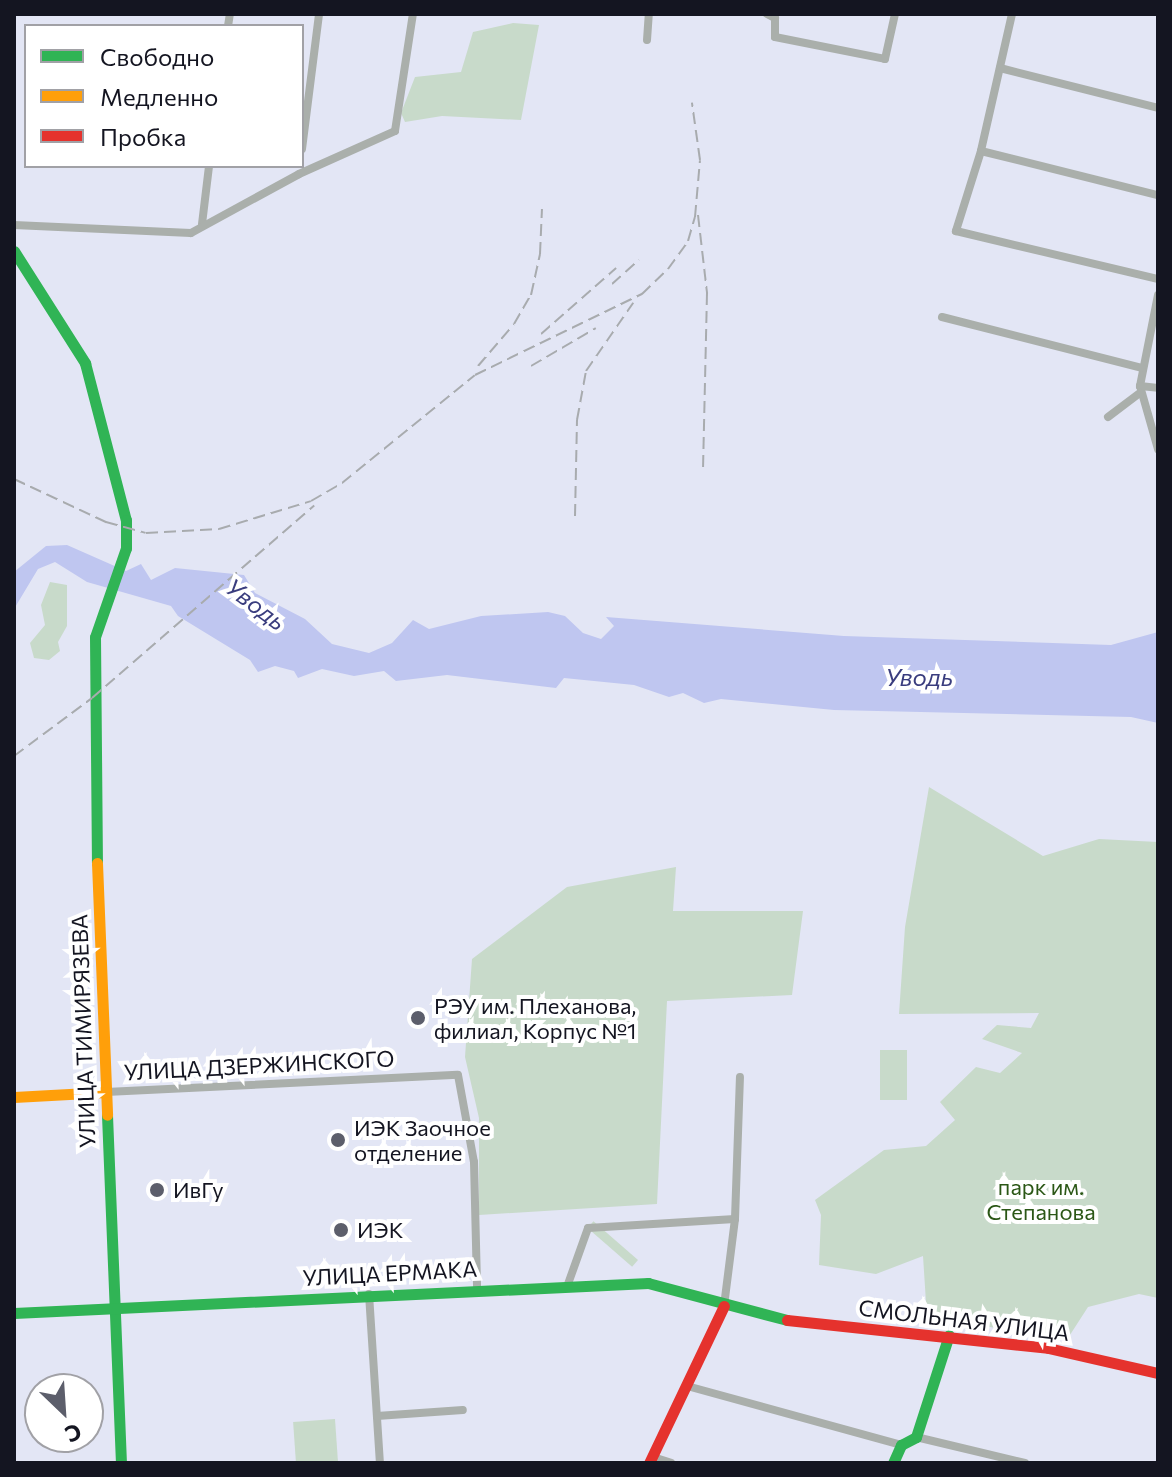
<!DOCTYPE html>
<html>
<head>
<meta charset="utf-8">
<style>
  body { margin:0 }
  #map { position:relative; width:1172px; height:1477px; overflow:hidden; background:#e3e6f5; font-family:Commissioner,sans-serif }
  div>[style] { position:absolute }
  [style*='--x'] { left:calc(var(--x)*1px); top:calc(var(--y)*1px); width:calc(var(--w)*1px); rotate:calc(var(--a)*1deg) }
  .green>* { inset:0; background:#c8daca; transform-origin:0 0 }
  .water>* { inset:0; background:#bfc6f0 }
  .street>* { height:8px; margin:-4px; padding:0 4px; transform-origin:4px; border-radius:4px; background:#aaafab }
  .fast>* { height:11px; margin:-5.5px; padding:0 5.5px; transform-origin:5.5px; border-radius:5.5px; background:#30b455 }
  .slow>* { height:11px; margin:-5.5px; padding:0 5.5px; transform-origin:5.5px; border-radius:5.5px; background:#ff9f0a }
  .jam>* { height:11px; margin:-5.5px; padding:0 5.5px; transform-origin:5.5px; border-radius:5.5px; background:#e5322d }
  .rail>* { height:2px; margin-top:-1px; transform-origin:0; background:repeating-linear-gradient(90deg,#a8abae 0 12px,transparent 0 18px) }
  .dots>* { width:22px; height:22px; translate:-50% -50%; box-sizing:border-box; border:4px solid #fff; border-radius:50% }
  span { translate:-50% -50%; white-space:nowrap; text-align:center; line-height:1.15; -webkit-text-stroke:8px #fff; paint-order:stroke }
  .poi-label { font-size:22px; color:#141521 }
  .left { translate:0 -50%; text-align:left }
  .street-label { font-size:22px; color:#141521 }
  .park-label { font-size:22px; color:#2b5716 }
  .water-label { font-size:24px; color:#3a3d7e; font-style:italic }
  .frame { position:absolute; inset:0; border:16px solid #141521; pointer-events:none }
  .legend { position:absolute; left:24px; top:24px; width:280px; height:144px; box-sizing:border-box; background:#fff; border:2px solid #a1a1a6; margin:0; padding:10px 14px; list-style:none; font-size:24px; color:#141521 }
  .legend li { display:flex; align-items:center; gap:16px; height:40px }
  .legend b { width:40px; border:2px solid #a1a1a6 }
  .north { position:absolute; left:24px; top:1373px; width:80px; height:80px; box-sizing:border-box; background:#fff; border:2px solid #a1a1a6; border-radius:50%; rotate:155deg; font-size:22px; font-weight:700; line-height:32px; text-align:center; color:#141521 }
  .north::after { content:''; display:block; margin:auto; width:28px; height:36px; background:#5c5e6b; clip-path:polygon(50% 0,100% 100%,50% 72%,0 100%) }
</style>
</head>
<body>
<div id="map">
  <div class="green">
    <div style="clip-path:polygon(513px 23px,539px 25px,521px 120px,442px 116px,405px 122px,401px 113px,415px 77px,461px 72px,473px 32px)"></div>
    <div style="clip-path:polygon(50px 582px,67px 585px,67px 626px,58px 642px,60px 651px,49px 660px,34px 658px,30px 643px,45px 625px,41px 605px)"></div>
    <div style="clip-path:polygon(929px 787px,1043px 856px,1099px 839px,1158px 842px,1158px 1298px,1139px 1294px,1088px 1307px,1068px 1338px,927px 1318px,923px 1256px,876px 1274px,819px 1265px,821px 1215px,815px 1200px,884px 1150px,926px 1146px,955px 1120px,940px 1102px,976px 1067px,1000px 1073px,1022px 1053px,982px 1039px,997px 1025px,1031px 1028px,1039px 1013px,899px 1014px,905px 927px)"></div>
    <div style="clip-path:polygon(676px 867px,673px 911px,803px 911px,792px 995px,667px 1001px,657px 1204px,479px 1215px,479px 1118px,465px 1057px,472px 959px,567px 887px)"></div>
    <div style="left:907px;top:1050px;width:50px;height:27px;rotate:90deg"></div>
    <div style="left:638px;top:1260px;width:9px;height:59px;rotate:131deg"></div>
    <div style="left:335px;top:1419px;width:44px;height:42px;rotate:86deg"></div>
  </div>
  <div class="water">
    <div style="clip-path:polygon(67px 545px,126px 571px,141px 564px,151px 580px,175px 568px,244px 575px,255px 593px,305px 619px,332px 644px,369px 653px,392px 643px,413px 620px,429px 629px,481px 616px,548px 612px,565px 616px,583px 633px,601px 639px,614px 626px,606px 617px,844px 636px,1111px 645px,1158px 632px,1158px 723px,1131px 717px,834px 710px,721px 699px,704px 703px,683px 693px,669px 697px,634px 685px,564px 678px,556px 688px,447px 675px,396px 681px,384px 671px,354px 676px,322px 669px,298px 678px,294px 671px,275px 666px,258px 672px,250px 660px,178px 616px,171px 606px,87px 582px,55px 562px,38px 569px,14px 609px,14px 572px,46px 546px)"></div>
  </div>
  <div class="street">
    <div style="--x:767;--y:14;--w:9;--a:27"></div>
    <div style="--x:775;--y:18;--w:19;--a:90"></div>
    <div style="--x:775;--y:37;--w:112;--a:11.3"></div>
    <div style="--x:885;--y:59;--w:46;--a:-77.5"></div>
    <div style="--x:1012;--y:14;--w:140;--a:102.8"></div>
    <div style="--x:981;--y:151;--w:84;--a:107.4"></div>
    <div style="--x:956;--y:231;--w:208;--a:13.4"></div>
    <div style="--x:228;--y:26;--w:12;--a:-81"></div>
    <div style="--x:647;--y:40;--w:26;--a:-86"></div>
    <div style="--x:1000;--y:68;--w:163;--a:14.2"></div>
    <div style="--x:302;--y:149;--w:136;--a:-82.8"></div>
    <div style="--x:981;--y:151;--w:182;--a:14"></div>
    <div style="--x:202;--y:224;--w:58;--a:-83.1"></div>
    <div style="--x:14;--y:225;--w:177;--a:2.6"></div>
    <div style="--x:191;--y:233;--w:123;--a:-28.6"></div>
    <div style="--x:299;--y:174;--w:105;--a:-24.1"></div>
    <div style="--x:395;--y:131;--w:118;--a:-81.3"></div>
    <div style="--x:1158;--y:295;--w:93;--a:101.2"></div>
    <div style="--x:1140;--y:386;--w:66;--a:74.1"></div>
    <div style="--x:942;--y:317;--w:206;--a:14.3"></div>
    <div style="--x:1140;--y:386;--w:18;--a:6"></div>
    <div style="--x:1108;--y:417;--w:40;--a:-37"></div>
    <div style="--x:106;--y:1092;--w:352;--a:-2.8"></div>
    <div style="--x:458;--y:1075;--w:88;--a:79.6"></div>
    <div style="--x:474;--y:1162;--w:126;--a:88.6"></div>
    <div style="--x:568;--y:1284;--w:59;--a:-70.3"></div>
    <div style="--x:588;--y:1228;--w:147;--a:-3.5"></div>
    <div style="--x:369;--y:1294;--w:169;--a:86.3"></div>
    <div style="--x:724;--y:1306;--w:88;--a:-82.8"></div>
    <div style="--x:735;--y:1219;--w:142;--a:-88"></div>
    <div style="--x:687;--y:1386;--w:222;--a:15.4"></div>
    <div style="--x:377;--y:1416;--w:86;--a:-4"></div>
    <div style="--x:916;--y:1437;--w:112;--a:13.4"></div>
    <div style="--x:653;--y:1457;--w:19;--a:18"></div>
  </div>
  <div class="fast">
    <div style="--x:14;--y:251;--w:133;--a:57.6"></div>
    <div style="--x:85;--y:363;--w:162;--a:75.4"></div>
    <div style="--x:126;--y:520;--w:28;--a:90"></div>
    <div style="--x:126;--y:548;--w:94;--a:109.2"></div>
    <div style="--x:95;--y:637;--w:226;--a:89.5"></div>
    <div style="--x:107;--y:1115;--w:348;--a:87.7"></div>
    <div style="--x:14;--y:1313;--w:635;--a:-2.71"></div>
    <div style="--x:648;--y:1283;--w:144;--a:14.9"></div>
    <div style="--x:893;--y:1463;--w:20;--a:-66"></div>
    <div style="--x:901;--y:1445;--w:17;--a:-28"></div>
    <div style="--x:916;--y:1437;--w:107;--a:-72.1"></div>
  </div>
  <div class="slow">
    <div style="--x:97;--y:863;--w:252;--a:87.7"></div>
    <div style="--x:14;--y:1097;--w:92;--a:-3.1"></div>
  </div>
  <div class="jam">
    <div style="--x:787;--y:1320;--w:262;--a:6.1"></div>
    <div style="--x:1048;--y:1348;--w:113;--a:12.8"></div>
    <div style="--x:649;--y:1463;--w:174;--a:-64.5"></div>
  </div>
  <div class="rail">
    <div style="--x:698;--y:215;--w:79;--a:83.4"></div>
    <div style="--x:707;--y:293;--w:179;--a:91.3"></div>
    <div style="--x:612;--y:284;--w:36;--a:-42"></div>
    <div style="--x:541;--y:334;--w:100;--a:-41.3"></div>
    <div style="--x:478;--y:366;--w:55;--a:-49.4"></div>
    <div style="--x:514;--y:324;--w:34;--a:-60"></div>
    <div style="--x:531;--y:295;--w:42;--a:-77.6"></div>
    <div style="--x:540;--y:254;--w:45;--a:-87.5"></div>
    <div style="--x:531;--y:366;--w:75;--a:-30.3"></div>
    <div style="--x:14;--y:479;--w:102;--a:25.1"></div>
    <div style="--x:106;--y:522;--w:41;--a:15.4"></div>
    <div style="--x:146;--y:533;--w:73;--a:-3.1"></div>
    <div style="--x:219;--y:529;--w:96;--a:-16.9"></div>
    <div style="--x:311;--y:501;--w:36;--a:-30"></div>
    <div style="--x:342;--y:483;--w:171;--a:-39.1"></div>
    <div style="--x:475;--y:375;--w:186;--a:-25.9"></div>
    <div style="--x:642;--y:294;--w:36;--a:-44"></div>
    <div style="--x:668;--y:269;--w:34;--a:-54"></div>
    <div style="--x:688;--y:241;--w:25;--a:-74"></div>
    <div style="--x:695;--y:217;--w:57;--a:-85"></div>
    <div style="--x:700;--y:160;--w:58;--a:-98"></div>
    <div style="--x:575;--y:516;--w:96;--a:-88.8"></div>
    <div style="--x:577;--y:420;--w:50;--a:-79.6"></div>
    <div style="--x:586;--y:371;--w:83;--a:-55.3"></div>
    <div style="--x:14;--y:756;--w:97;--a:-36.6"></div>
    <div style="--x:92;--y:698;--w:294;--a:-40.9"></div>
  </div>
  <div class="dots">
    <div style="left:418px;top:1018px;background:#5c5e6b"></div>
    <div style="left:338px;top:1140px;background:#5c5e6b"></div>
    <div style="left:157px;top:1190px;background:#5c5e6b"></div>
    <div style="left:341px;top:1230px;background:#5c5e6b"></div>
  </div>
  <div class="poi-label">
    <span class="left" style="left:434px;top:1018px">РЭУ им. Плеханова,<br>филиал, Корпус №1</span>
    <span class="left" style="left:354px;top:1140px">ИЭК Заочное<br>отделение</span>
    <span class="left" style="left:173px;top:1190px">ИвГу</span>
    <span class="left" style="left:357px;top:1230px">ИЭК</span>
  </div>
  <div class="street-label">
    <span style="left:83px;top:1031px;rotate:-92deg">УЛИЦА ТИМИРЯЗЕВА</span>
    <span style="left:259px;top:1065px;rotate:-3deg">УЛИЦА ДЗЕРЖИНСКОГО</span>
    <span style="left:390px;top:1273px;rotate:-3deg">УЛИЦА ЕРМАКА</span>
    <span style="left:964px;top:1320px;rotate:7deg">СМОЛЬНАЯ УЛИЦА</span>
  </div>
  <div class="park-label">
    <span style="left:1041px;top:1199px">парк им.<br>Степанова</span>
  </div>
  <div class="water-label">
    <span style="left:256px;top:604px;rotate:37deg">Уводь</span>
    <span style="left:919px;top:677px">Уводь</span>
  </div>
  <div class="frame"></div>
  <ul class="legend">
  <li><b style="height:10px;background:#30b455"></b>Свободно</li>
  <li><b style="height:10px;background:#ff9f0a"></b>Медленно</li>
  <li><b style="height:10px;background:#e5322d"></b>Пробка</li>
  </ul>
  <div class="north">С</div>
</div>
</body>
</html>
